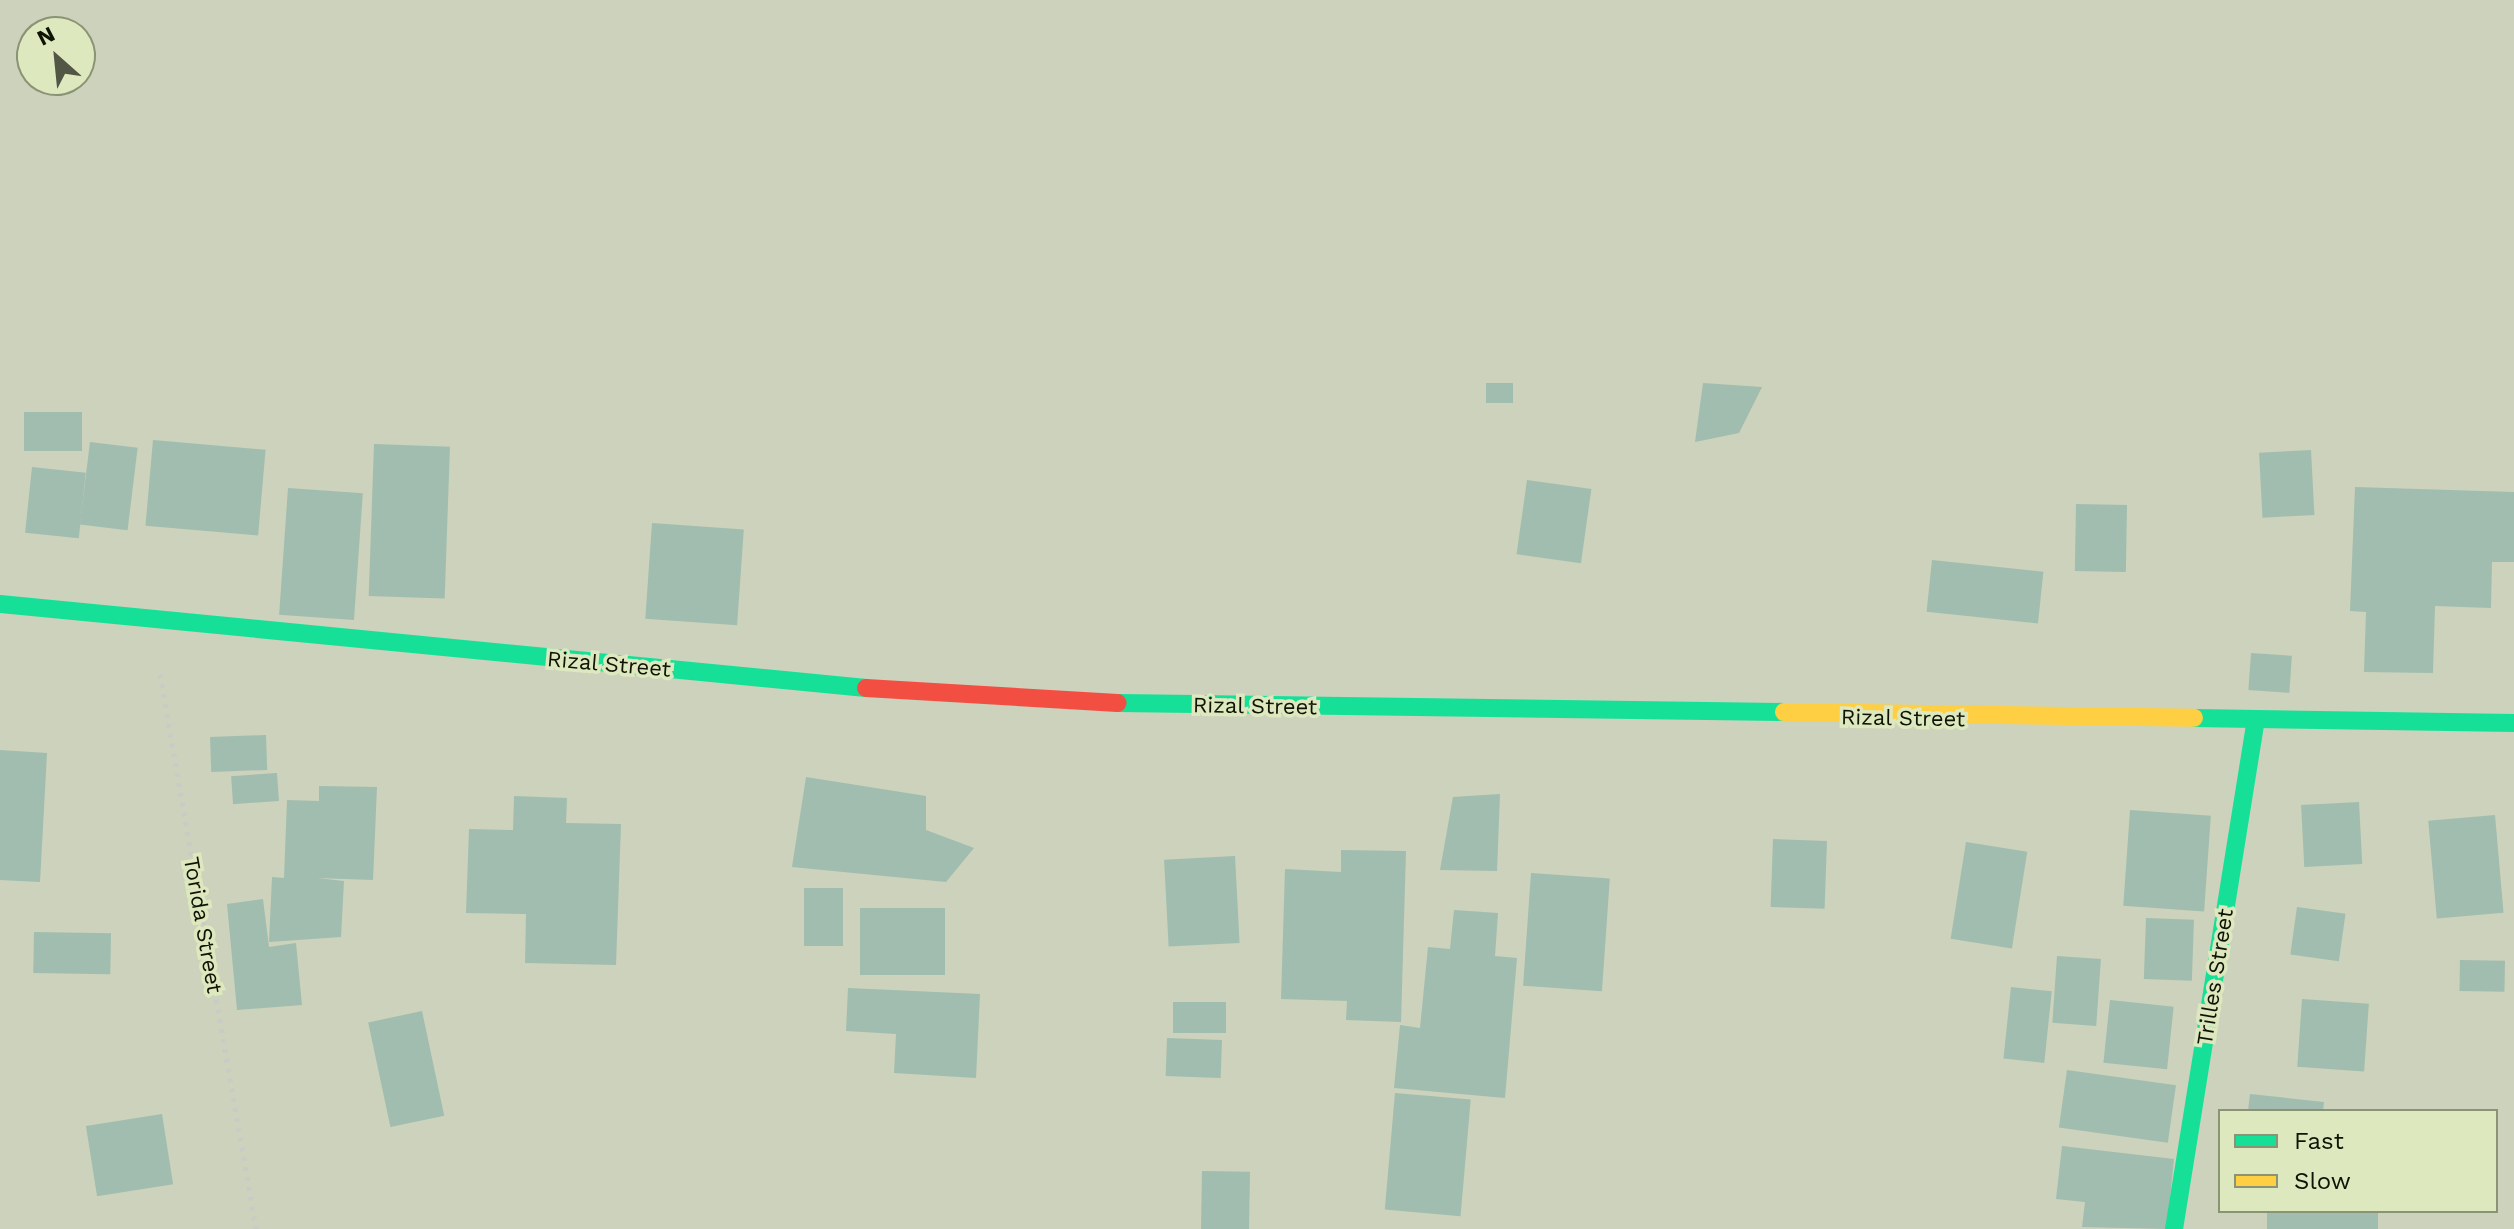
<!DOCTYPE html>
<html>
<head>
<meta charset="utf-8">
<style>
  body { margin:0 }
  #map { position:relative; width:2514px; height:1229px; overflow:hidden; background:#ccd2bb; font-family:"Work Sans",sans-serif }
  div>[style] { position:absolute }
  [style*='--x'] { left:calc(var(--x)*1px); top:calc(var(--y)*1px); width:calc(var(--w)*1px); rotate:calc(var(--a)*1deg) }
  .building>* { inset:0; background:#a1bdaf; transform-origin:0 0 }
  .path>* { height:5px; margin-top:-2.5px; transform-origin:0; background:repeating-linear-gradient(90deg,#c9cbc5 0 4px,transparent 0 10px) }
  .fast>* { height:18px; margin:-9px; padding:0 9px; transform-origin:9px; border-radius:9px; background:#16e098 }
  .slow>* { height:18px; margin:-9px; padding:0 9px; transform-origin:9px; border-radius:9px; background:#ffcf43 }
  .jam>* { height:18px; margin:-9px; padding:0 9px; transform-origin:9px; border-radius:9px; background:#f24e42 }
  span { translate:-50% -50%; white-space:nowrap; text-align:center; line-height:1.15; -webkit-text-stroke:7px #dde8bf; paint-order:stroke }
  .street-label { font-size:22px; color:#0f1305 }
  .legend { position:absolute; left:2218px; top:1109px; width:280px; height:104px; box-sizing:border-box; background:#dde8bf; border:2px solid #8b9375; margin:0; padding:10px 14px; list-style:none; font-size:24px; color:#0f1305 }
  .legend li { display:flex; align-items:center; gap:16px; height:40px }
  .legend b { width:40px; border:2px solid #8b9375 }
  .north { position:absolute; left:16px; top:16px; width:80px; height:80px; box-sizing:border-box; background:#dde8bf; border:2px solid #8b9375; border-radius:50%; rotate:333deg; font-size:22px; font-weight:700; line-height:32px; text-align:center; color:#0f1305 }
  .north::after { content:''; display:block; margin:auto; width:28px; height:36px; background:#515645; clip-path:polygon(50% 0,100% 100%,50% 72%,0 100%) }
</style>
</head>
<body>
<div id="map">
  <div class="building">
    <div style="left:1486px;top:383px;width:27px;height:20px"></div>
    <div style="clip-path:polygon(1703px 383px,1762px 387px,1739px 433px,1695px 442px)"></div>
    <div style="left:24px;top:412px;width:58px;height:39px"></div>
    <div style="left:153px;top:440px;width:113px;height:86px;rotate:5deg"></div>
    <div style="left:90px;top:442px;width:48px;height:83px;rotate:7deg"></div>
    <div style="left:374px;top:444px;width:76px;height:152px;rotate:2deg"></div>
    <div style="left:2311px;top:450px;width:65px;height:52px;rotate:87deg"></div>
    <div style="left:32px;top:467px;width:54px;height:66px;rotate:6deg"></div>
    <div style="left:1527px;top:480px;width:65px;height:75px;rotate:8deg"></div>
    <div style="clip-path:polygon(2355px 487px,2514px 492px,2514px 562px,2492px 562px,2491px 608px,2435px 606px,2433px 673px,2364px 672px,2366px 612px,2350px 611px)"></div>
    <div style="left:288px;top:488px;width:75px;height:127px;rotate:4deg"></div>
    <div style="left:2076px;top:504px;width:51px;height:67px;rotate:1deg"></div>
    <div style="left:652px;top:523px;width:92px;height:96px;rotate:4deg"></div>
    <div style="left:1932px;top:560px;width:112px;height:52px;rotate:6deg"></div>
    <div style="left:2251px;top:653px;width:41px;height:37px;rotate:4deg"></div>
    <div style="left:266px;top:735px;width:35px;height:56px;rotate:88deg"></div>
    <div style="clip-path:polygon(0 750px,47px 753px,40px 882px,0 880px)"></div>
    <div style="left:277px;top:773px;width:28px;height:46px;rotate:86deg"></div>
    <div style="clip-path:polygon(806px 777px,926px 796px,926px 830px,974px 848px,946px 882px,792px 867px)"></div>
    <div style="clip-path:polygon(319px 786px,377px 787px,373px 880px,317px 878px,344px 881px,341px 937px,269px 942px,272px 877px,284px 878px,287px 800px,319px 801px)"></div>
    <div style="clip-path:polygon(1500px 794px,1497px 871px,1440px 870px,1453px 797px)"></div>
    <div style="clip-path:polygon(514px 796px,567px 798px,566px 823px,621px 824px,616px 965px,525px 963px,526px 914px,466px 913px,469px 829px,513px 830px)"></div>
    <div style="left:2359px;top:802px;width:62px;height:58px;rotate:87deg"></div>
    <div style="left:2130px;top:810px;width:81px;height:96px;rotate:4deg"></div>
    <div style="left:2495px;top:815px;width:98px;height:67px;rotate:85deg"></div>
    <div style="left:1773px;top:839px;width:54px;height:68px;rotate:2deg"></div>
    <div style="left:1966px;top:842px;width:62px;height:98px;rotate:9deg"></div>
    <div style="clip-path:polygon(1341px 850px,1406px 851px,1401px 1022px,1346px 1020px,1347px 1001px,1281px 999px,1285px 869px,1341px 872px)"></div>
    <div style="left:1235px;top:856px;width:87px;height:71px;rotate:87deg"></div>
    <div style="left:1531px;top:873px;width:79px;height:113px;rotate:4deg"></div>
    <div style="left:804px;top:888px;width:39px;height:58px"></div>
    <div style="clip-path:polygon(263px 899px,269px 947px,296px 943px,302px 1005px,237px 1010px,227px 904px)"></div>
    <div style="left:2297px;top:907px;width:49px;height:48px;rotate:8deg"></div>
    <div style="left:860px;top:908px;width:85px;height:67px"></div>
    <div style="clip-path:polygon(1454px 910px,1498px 913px,1495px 956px,1517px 958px,1505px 1098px,1394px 1088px,1400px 1025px,1420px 1028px,1428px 947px,1450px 949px)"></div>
    <div style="left:2146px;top:918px;width:48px;height:61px;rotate:2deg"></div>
    <div style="left:34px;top:932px;width:77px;height:41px;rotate:1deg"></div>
    <div style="left:2057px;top:956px;width:44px;height:67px;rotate:4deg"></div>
    <div style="left:2460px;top:960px;width:45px;height:31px;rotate:1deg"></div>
    <div style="left:2011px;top:987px;width:41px;height:72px;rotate:6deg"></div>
    <div style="clip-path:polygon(848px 988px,980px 994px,976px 1078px,894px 1073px,896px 1034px,846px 1031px)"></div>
    <div style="left:2302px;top:999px;width:67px;height:68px;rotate:4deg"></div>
    <div style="left:2110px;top:1000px;width:64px;height:63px;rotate:6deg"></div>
    <div style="left:1173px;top:1002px;width:53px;height:31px"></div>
    <div style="left:422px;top:1011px;width:107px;height:55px;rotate:78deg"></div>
    <div style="left:1167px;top:1038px;width:55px;height:38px;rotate:2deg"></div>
    <div style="left:2067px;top:1070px;width:110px;height:58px;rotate:8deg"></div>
    <div style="left:1395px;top:1093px;width:76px;height:117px;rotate:5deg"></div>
    <div style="clip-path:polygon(2250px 1094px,2324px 1102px,2323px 1111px,2248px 1111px)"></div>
    <div style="left:162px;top:1114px;width:71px;height:77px;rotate:81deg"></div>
    <div style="clip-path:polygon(2062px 1146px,2174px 1159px,2167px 1229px,2082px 1227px,2085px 1202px,2056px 1199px)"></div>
    <div style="left:1202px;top:1171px;width:48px;height:58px;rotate:1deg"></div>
    <div style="left:2267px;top:1211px;width:111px;height:18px"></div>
  </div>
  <div class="path">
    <div style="--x:160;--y:674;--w:563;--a:80.19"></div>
  </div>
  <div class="fast">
    <div style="--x:0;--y:604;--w:870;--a:5.54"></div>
    <div style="--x:1118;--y:703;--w:666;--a:0.77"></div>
    <div style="--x:2194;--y:718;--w:320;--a:0.9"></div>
    <div style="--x:2174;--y:1229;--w:510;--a:-80.87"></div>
  </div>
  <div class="slow">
    <div style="--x:1784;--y:712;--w:410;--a:0.8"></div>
  </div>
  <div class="jam">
    <div style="--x:866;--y:688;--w:252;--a:3.4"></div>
  </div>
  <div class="street-label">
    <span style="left:609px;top:664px;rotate:5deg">Rizal Street</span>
    <span style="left:1255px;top:706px;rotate:1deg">Rizal Street</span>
    <span style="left:1903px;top:718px;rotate:1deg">Rizal Street</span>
    <span style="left:203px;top:925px;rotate:80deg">Torida Street</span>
    <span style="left:2215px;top:977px;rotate:-81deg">Trilles Street</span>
  </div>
  <ul class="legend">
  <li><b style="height:10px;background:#16e098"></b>Fast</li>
  <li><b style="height:10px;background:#ffcf43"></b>Slow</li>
  </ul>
  <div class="north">N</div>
</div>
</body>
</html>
